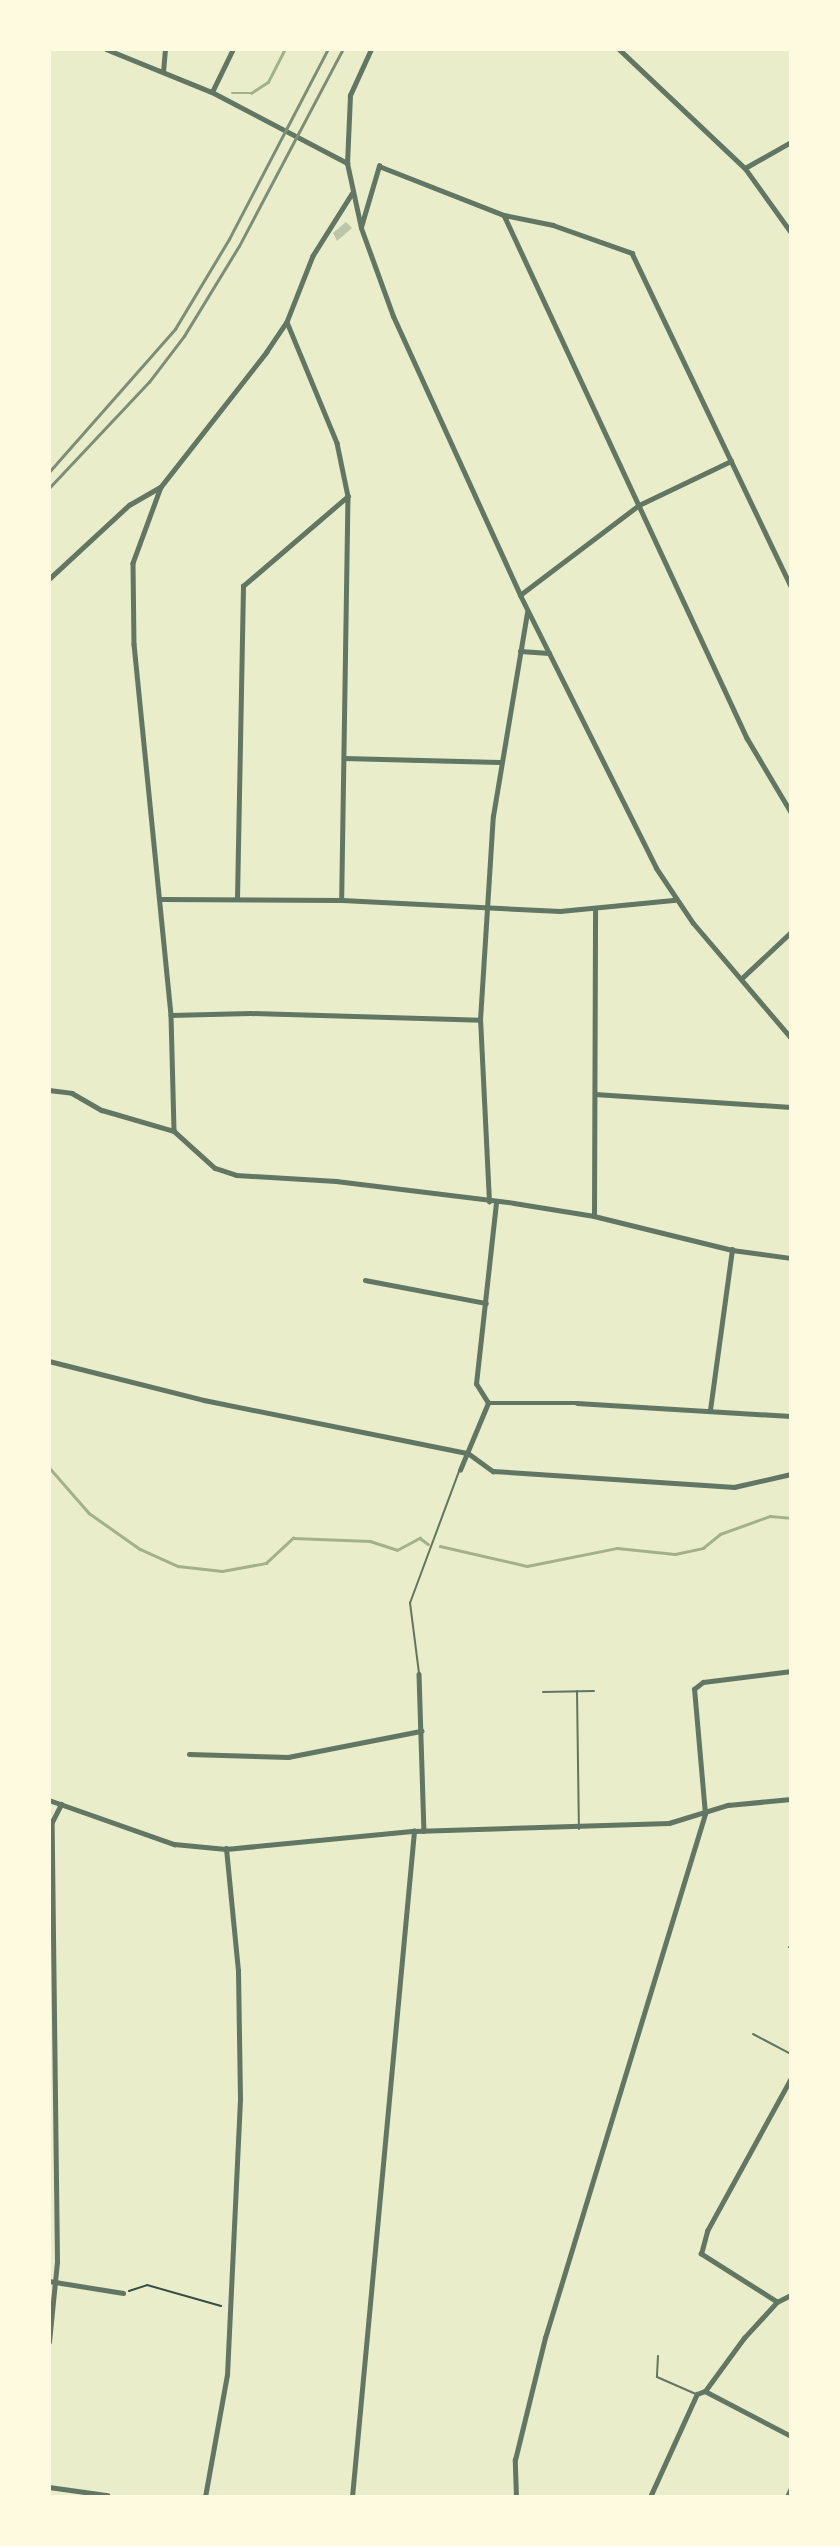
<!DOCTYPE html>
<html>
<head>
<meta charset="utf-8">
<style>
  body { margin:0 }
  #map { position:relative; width:840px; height:2546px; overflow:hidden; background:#e9edc9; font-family:Helvetica,sans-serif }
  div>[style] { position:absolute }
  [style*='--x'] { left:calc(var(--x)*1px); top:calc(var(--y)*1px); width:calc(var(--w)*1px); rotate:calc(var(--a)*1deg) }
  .stream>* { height:2.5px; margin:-1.25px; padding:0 1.25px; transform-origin:1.25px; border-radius:1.25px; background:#a3b18a }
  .building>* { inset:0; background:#bcc5a7 }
  .path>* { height:2px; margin:-1px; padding:0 1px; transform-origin:1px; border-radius:1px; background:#344e41 }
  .service>* { height:2px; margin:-1px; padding:0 1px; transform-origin:1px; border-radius:1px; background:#617663 }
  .minor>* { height:4.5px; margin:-2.25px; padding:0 2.25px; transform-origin:2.25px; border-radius:2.25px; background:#617663 }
  .tertiary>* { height:5px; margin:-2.5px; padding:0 2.5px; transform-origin:2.5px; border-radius:2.5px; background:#617663 }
  .rail>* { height:2.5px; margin:-1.25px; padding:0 1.25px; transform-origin:1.25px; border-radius:1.25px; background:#7c8e77 }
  span { translate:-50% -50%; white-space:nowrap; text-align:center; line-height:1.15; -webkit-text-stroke:7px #fefae0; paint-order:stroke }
  .frame { position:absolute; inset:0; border:51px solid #fefae0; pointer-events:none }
</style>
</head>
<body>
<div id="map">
  <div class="stream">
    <div style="--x:232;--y:93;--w:19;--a:0"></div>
    <div style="--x:251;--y:93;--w:20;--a:-33"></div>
    <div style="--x:268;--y:82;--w:37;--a:-63"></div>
    <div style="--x:49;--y:1467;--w:61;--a:49"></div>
    <div style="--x:89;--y:1513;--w:62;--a:35.2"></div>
    <div style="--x:140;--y:1549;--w:42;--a:24.1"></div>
    <div style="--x:178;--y:1566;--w:44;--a:6.5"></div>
    <div style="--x:222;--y:1571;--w:45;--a:-10.3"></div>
    <div style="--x:266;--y:1563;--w:37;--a:-43"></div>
    <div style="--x:293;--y:1538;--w:77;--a:2.2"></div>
    <div style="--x:370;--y:1541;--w:28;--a:18"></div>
    <div style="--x:397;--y:1550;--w:26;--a:-28"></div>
    <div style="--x:420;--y:1538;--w:10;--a:37"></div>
    <div style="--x:440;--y:1546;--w:89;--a:12.9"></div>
    <div style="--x:527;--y:1566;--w:92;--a:-11.3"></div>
    <div style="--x:617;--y:1548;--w:58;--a:5.9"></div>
    <div style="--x:675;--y:1554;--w:29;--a:-12"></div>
    <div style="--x:703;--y:1548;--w:22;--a:-39"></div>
    <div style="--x:720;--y:1534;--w:53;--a:-19.8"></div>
    <div style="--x:770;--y:1516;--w:21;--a:5"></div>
  </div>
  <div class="building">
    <div style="clip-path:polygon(346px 222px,352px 228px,337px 241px,333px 233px)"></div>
  </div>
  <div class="path">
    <div style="--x:129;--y:2291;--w:19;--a:-18"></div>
    <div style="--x:147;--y:2285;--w:77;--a:15.8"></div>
  </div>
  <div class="service">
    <div style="--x:419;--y:1673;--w:71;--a:-97.3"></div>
    <div style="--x:410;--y:1603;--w:141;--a:-69.6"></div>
    <div style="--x:577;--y:1691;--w:138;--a:89.2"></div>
    <div style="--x:543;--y:1692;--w:51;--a:-1.1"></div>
    <div style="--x:789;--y:1947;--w:3;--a:45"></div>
    <div style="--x:753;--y:2034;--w:43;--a:27.8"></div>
    <div style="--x:658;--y:2356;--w:21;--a:93"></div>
    <div style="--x:657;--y:2377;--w:43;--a:23.6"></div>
  </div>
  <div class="minor">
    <div style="--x:106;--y:49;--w:114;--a:22.1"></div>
    <div style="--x:212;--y:92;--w:153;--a:27.7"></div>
    <div style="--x:619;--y:49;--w:173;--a:43.4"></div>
    <div style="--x:745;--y:168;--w:79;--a:54.3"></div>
    <div style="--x:163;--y:72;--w:23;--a:-85"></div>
    <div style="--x:212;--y:92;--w:48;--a:-64"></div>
    <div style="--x:745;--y:168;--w:53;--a:-29.5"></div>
    <div style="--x:352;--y:194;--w:73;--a:122.2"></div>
    <div style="--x:313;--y:256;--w:71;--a:111.5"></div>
    <div style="--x:287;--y:322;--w:36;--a:124"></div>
    <div style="--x:267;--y:352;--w:172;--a:128.1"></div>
    <div style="--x:161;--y:487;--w:81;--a:110.2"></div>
    <div style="--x:133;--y:563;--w:81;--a:89.3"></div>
    <div style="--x:134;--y:644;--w:373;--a:84.3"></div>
    <div style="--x:171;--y:1015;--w:116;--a:88.5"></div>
    <div style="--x:174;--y:1131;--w:55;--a:42.1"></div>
    <div style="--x:215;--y:1168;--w:22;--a:18"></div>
    <div style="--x:236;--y:1175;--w:100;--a:3.4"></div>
    <div style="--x:336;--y:1181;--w:179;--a:7"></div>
    <div style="--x:514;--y:1203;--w:81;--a:9.2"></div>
    <div style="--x:594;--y:1216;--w:142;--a:13.8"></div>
    <div style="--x:732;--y:1250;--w:60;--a:7.7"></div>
    <div style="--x:504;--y:215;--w:577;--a:65.08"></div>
    <div style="--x:747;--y:738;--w:86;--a:59.3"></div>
    <div style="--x:361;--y:227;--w:64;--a:-73.6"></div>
    <div style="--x:379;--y:166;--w:134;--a:21.4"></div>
    <div style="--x:504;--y:215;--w:50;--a:11.5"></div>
    <div style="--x:553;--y:225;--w:84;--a:19.5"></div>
    <div style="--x:632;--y:253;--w:370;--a:64.5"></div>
    <div style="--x:287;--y:322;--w:131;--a:67.5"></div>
    <div style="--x:337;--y:443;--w:54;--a:78.3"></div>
    <div style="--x:348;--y:496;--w:404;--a:90.9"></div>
    <div style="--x:49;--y:579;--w:109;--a:-42.8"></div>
    <div style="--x:129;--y:505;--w:36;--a:-30"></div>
    <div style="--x:520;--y:595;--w:149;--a:-37.1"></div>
    <div style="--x:639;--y:505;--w:102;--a:-25.6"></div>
    <div style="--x:520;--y:651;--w:29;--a:4"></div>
    <div style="--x:344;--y:758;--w:155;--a:1.5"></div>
    <div style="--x:162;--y:899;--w:180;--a:0.3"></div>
    <div style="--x:342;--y:900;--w:218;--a:2.9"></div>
    <div style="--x:560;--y:911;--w:116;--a:-5.5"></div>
    <div style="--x:237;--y:899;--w:313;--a:-88.9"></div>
    <div style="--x:243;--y:586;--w:138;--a:-40.6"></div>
    <div style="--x:741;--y:979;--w:69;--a:-43.2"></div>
    <div style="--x:171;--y:1015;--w:79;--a:-1.5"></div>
    <div style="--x:250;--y:1013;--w:230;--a:1.7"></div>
    <div style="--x:49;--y:1090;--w:23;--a:7"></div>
    <div style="--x:72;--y:1093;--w:34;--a:30"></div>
    <div style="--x:102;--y:1110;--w:75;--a:16.3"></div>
    <div style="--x:595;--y:1094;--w:196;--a:3.8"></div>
    <div style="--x:489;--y:1202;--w:182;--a:-92.8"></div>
    <div style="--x:480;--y:1020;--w:204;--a:-86.4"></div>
    <div style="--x:493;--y:816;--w:207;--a:-80.5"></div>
    <div style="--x:594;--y:1216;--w:306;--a:-89.8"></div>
    <div style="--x:365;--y:1280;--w:123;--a:10.8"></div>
    <div style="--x:49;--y:1361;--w:160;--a:14.1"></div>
    <div style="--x:204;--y:1400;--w:269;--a:11.4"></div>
    <div style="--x:468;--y:1453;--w:31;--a:36"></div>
    <div style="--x:493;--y:1471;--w:242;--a:3.8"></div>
    <div style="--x:734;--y:1487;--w:58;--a:-12.8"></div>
    <div style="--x:488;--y:1403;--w:89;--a:0"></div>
    <div style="--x:577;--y:1403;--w:214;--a:3.5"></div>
    <div style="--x:710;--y:1410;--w:162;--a:-82.2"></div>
    <div style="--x:460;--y:1470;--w:73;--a:-67.3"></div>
    <div style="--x:488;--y:1403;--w:22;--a:-122"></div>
    <div style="--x:476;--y:1384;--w:182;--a:-83.7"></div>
    <div style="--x:419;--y:1674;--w:157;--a:88.2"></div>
    <div style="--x:189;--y:1754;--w:99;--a:1.7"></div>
    <div style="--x:288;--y:1757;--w:136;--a:-11.1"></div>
    <div style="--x:49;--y:1800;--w:133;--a:19.4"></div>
    <div style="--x:174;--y:1844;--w:52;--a:5.5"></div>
    <div style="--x:226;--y:1849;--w:189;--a:-5.5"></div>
    <div style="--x:414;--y:1831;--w:255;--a:-1.8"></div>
    <div style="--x:669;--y:1823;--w:62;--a:-17"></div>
    <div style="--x:728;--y:1805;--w:63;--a:-5.4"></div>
    <div style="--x:49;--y:2281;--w:75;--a:9.2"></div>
    <div style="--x:777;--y:2302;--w:90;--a:-147.7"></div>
    <div style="--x:701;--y:2254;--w:24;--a:-75"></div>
    <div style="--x:707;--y:2231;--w:175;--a:-61.2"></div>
    <div style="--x:49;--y:2342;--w:80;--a:-84.3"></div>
    <div style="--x:57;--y:2262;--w:440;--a:-90.7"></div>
    <div style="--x:52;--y:1822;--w:20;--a:-63"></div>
    <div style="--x:705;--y:2391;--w:66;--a:-53.7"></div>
    <div style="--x:744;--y:2338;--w:49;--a:-47.5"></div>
    <div style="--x:777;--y:2302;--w:16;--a:-27"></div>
    <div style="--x:49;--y:2487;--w:59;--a:7.9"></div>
    <div style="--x:205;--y:2497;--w:124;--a:-79.8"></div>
    <div style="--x:227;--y:2375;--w:276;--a:-87.3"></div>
    <div style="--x:240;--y:2099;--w:128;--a:-90.9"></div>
    <div style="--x:238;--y:1971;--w:123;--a:-95.6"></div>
    <div style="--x:352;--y:2497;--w:669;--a:-84.68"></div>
    <div style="--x:516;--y:2497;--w:37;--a:-92"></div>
    <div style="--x:515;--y:2460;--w:126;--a:-76.2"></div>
    <div style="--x:545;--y:2338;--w:548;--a:-73.02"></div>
    <div style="--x:705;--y:1814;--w:125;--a:-95"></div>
    <div style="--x:694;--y:1689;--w:11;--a:-38"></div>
    <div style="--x:703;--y:1682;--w:89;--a:-7.1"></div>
    <div style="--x:650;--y:2497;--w:113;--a:-65.5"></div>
    <div style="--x:697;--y:2394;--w:9;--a:-21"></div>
    <div style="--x:705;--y:2391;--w:97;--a:27.6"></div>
    <div style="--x:787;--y:2497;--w:10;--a:-66"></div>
  </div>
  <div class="tertiary">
    <div style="--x:371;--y:49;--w:51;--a:114.5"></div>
    <div style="--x:350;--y:95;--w:68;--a:92.5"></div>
    <div style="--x:347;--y:163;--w:66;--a:77.8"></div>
    <div style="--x:361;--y:228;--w:94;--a:70"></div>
    <div style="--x:393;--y:316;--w:307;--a:65.5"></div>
    <div style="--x:520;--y:595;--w:305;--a:63.5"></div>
    <div style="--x:656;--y:868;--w:66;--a:56.1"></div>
    <div style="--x:693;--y:923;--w:151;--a:49.6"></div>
  </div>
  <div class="rail">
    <div style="--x:49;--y:472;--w:191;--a:-48.6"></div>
    <div style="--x:175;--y:329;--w:105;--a:-59"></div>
    <div style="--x:229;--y:239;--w:214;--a:-62.5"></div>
    <div style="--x:49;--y:488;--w:146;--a:-46.7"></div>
    <div style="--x:149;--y:382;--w:58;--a:-52.7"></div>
    <div style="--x:184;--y:336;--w:105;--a:-58.6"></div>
    <div style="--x:239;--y:246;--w:223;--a:-62.2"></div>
  </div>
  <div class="frame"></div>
</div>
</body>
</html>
